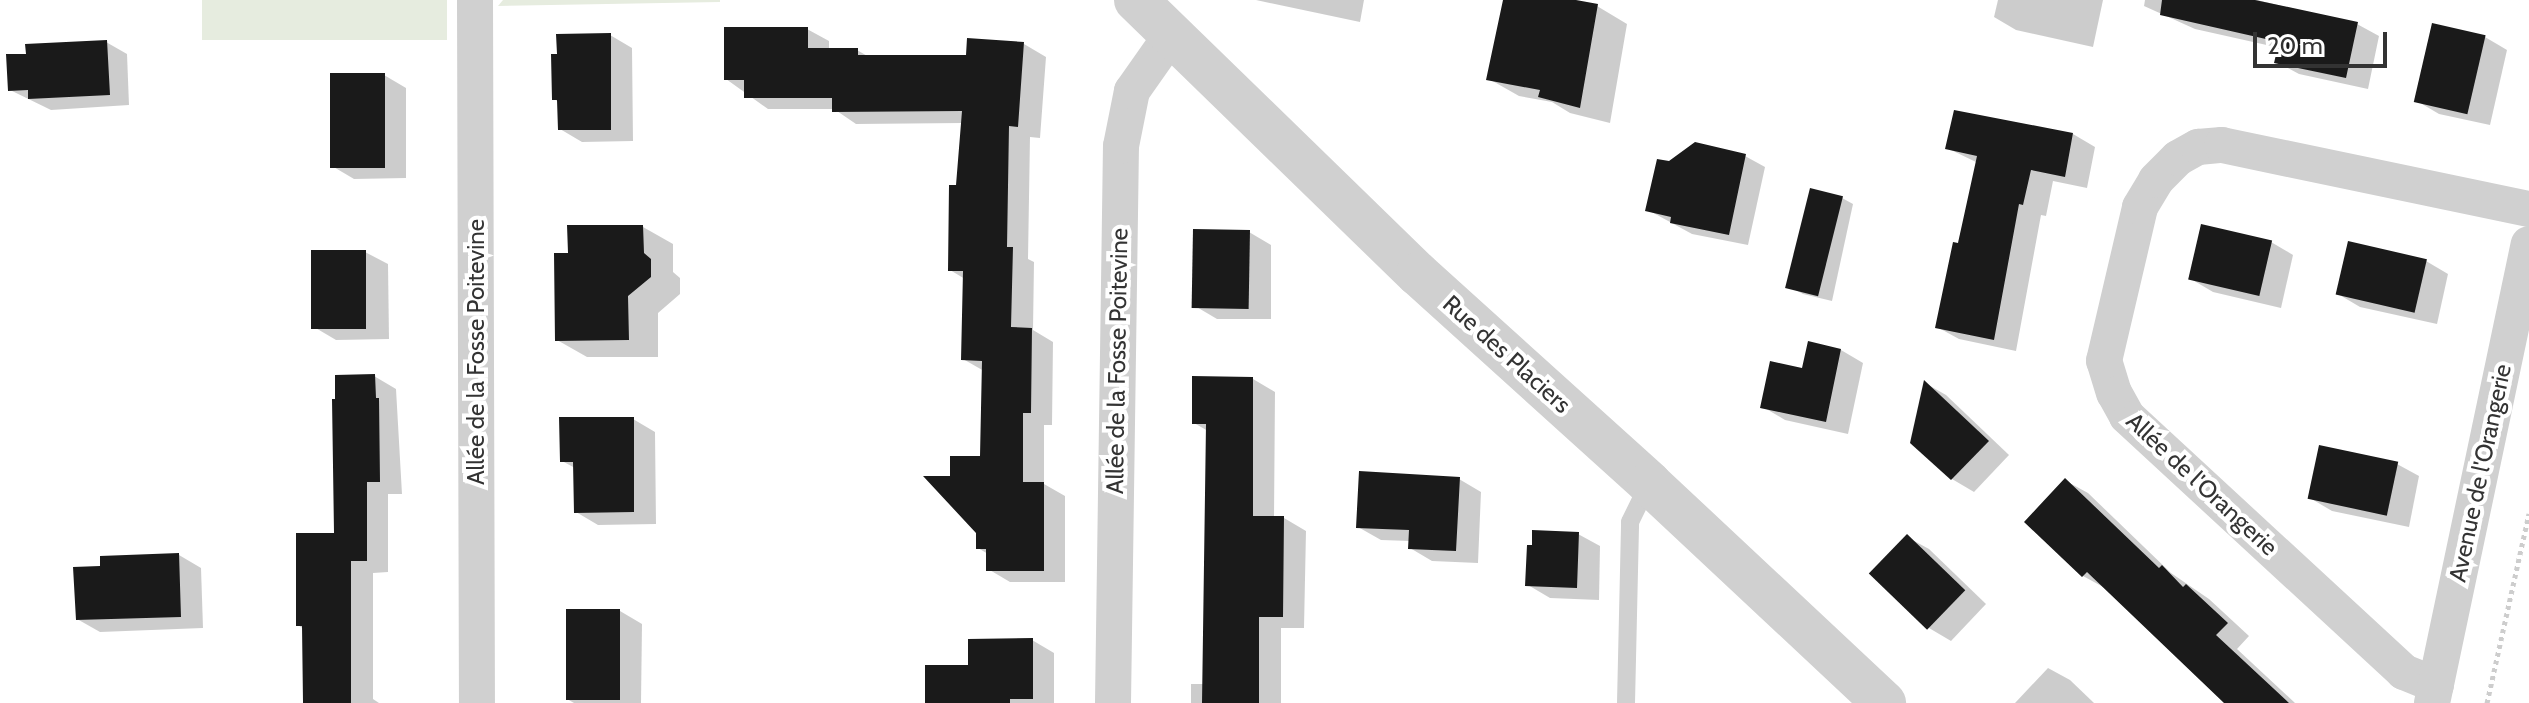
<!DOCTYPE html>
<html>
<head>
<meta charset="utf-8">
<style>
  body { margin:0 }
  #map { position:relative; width:2529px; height:703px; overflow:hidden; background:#fff; font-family:Cabin,sans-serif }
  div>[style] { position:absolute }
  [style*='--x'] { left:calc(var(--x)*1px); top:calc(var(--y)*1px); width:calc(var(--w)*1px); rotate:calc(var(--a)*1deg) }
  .green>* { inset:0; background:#e6ecdf; transform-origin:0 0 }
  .shadow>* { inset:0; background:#0003 }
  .building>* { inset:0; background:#1a1a1a; transform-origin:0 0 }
  .path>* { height:5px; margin-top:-2.5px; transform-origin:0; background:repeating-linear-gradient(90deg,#cdcdcd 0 4px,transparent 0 8px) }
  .service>* { height:18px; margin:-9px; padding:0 9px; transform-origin:9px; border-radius:9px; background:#d0d0d0 }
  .minor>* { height:36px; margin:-18px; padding:0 18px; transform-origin:18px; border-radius:18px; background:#d0d0d0 }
  .tertiary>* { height:44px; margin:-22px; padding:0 22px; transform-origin:22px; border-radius:22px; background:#d0d0d0 }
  span { translate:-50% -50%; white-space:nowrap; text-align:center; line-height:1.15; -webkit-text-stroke:8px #fff; paint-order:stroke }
  .street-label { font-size:24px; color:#333 }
  .scale { position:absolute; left:2253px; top:32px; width:134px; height:36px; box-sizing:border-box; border:4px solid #333; border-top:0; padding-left:10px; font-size:24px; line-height:28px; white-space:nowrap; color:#333; -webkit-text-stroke:6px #fff; paint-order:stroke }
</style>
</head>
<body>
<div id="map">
  <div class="green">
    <div style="left:202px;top:0;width:245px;height:40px"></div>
    <div style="clip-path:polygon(503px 0,720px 0,720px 2px,498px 6px)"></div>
  </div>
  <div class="shadow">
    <div style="clip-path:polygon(1256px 0,1364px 0,1360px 22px)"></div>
    <div style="clip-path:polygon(1504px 0,1566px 0,1597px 6px,1627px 24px,1610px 123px,1570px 113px,1552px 102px,1519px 96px,1489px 79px)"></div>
    <div style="clip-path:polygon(1998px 0,2103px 0,2093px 47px,2016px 30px,1994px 17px)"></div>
    <div style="clip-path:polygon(2145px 0,2257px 0,2357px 24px,2379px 36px,2368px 89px,2299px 74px,2277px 62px,2280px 48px,2195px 29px,2144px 6px)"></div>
    <div style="clip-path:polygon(807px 29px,829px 41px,829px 50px,857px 50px,869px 57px,968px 57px,969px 40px,1024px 44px,1046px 57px,1040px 138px,1030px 137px,1028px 259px,1034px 262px,1033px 330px,1053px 342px,1052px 425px,1044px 425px,1044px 484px,1065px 496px,1065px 582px,1010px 582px,988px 569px,988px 554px,978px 548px,978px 532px,952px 478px,982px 458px,984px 371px,963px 359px,965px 279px,950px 270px,963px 123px,856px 124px,834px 109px,768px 109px,726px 79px)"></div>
    <div style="clip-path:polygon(610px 35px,632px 48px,633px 141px,582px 142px,560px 129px,559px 102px,554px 99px)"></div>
    <div style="clip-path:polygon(2485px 37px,2507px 50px,2490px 125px,2439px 114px,2417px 101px)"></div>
    <div style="clip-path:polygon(106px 42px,127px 54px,129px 105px,51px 110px,10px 90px,29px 56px)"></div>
    <div style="clip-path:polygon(384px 75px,406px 88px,406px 178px,354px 179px,332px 166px)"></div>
    <div style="clip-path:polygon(2073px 134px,2095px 147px,2087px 188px,2053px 181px,2046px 216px,2041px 215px,2016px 351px,1959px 339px,1937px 327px,1978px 163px,1947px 148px)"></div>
    <div style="clip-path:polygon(1745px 156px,1765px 167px,1748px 245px,1692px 234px,1648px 210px,1669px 163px)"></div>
    <div style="clip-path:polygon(1842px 198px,1853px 204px,1832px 301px,1803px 294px,1792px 288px)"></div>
    <div style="clip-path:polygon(643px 227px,673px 244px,673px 272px,680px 278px,680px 294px,658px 313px,658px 357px,587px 357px,557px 340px,570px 255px)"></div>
    <div style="clip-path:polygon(1249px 232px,1271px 245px,1271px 319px,1217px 319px,1195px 306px)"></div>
    <div style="clip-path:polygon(2271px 242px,2293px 255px,2281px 308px,2213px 292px,2191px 279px)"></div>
    <div style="clip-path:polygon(365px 252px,388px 264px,389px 339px,336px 340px,314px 327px)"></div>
    <div style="clip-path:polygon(2426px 261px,2448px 274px,2437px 324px,2360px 307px,2338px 294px)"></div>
    <div style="clip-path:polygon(1841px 350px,1863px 363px,1848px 434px,1785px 420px,1763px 407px,1804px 370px)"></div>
    <div style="clip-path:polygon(374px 376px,396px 389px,402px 494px,388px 494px,388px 572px,373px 573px,373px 699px,379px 703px,305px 703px,304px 629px,298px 625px,336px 535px)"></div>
    <div style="clip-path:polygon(1253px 379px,1275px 392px,1274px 518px,1284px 518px,1306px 531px,1304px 628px,1281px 628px,1281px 703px,1191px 703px,1191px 684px,1205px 684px,1208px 431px,1194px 423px)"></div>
    <div style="clip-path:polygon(1925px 383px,1946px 395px,2009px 455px,1974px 492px,1952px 479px,1913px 442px)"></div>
    <div style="clip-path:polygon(633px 419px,655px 432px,656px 524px,598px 525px,576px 512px,575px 468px,562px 461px)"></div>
    <div style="clip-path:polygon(2397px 464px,2419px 476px,2409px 527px,2332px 511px,2310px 498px)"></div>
    <div style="clip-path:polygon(1459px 479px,1481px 492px,1478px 563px,1432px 561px,1410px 548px,1410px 541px,1381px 540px,1358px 527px)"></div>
    <div style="clip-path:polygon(2066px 481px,2088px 493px,2171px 573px,2209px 599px,2249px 636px,2237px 649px,2295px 703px,2227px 703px,2105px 588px,2083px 576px,2027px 522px)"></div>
    <div style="clip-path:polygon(1578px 534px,1600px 546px,1599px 600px,1550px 598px,1528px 585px)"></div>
    <div style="clip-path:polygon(1907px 537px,1929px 549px,1986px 604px,1951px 641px,1929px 628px,1871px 574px)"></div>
    <div style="clip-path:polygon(179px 555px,201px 568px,203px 628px,100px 632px,77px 619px,102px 568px)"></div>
    <div style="clip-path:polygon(620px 611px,642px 624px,641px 703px,574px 703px,567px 699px)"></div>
    <div style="clip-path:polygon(1032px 640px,1054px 653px,1054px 703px,927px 703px,970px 667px)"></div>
    <div style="clip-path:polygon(2048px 668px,2070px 680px,2094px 703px,2015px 703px)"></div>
  </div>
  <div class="building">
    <div style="clip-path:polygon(1503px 0,1576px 0,1598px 4px,1580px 108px,1538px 97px,1540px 90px,1486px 80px)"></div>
    <div style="clip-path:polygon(2162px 0,2255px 0,2358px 22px,2346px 78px,2274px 63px,2279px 42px,2160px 15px)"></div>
    <div style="left:2432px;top:23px;width:55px;height:81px;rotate:13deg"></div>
    <div style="clip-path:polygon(724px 27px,808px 27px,808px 48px,858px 48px,858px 55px,966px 55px,967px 38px,1024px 42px,1018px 127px,1009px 126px,1007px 247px,1013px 247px,1011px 327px,1032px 328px,1031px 413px,1023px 413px,1023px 482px,1044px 482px,1044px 571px,986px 571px,986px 549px,976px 549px,976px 533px,923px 476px,950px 476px,950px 456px,980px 456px,982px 361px,961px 360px,963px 271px,948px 271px,949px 185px,956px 185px,962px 111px,832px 112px,832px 98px,744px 98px,744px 80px,724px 80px)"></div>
    <div style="clip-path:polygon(611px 33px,611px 130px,558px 130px,557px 100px,552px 100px,551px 54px,557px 54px,556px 34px)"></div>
    <div style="clip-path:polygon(107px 40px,110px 95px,28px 99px,28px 90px,8px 91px,6px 54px,26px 54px,25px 44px)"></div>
    <div style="left:330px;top:73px;width:55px;height:95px"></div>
    <div style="clip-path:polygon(1954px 110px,2073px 133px,2065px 177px,2031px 170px,2023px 205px,2019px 204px,1994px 340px,1935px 328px,1953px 242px,1958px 243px,1977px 156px,1945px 149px)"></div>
    <div style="clip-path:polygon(1695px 142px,1746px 154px,1729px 235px,1670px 223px,1671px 217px,1645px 211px,1657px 159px,1669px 161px)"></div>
    <div style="left:1810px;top:188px;width:34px;height:103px;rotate:14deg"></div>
    <div style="left:2201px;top:224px;width:73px;height:57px;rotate:13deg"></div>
    <div style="clip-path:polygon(567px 225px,643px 225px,644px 253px,651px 259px,651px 277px,628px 296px,629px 340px,555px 341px,554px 253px,568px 253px)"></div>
    <div style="left:1193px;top:229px;width:57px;height:79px;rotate:1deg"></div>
    <div style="left:2348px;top:241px;width:81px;height:55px;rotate:13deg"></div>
    <div style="left:311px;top:250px;width:55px;height:79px"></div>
    <div style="clip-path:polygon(1808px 341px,1841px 349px,1826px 422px,1760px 408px,1770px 361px,1802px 368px)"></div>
    <div style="clip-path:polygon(375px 374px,376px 398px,379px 398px,380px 482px,367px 482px,367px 561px,351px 561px,351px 703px,303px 703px,302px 626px,296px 626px,296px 533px,334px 533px,332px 399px,335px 399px,335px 375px)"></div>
    <div style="clip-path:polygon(1192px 376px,1253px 377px,1253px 516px,1284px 516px,1283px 617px,1259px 617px,1259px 703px,1202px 703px,1206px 424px,1192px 424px)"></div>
    <div style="clip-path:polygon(1924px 380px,1989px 441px,1951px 480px,1910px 443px)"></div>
    <div style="clip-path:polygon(559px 417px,634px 417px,634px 512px,574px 513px,573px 462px,560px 462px)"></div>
    <div style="left:2319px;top:445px;width:81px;height:55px;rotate:12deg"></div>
    <div style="clip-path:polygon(1359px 471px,1460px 477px,1456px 551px,1408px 549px,1409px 530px,1356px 528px)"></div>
    <div style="clip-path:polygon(2065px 478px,2159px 568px,2162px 565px,2183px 587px,2186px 584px,2228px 623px,2216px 635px,2289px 703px,2224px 703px,2087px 572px,2082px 577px,2024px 522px)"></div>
    <div style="clip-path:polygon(1532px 530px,1579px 532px,1577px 588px,1525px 586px,1527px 545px,1532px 545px)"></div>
    <div style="left:1907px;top:534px;width:81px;height:55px;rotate:44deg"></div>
    <div style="clip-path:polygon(179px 553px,181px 617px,76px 620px,73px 567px,100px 566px,100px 556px)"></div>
    <div style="left:566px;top:609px;width:54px;height:91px"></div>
    <div style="clip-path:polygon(1033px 638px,1033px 699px,1010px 699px,1010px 703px,925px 703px,925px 665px,968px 665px,968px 639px)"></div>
  </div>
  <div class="path">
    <div style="--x:2487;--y:703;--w:194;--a:-77.5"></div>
  </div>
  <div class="service">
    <div style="--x:1626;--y:703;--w:181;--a:-88.7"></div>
    <div style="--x:1630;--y:522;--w:43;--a:-64"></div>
  </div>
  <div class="minor">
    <div style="--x:475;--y:0;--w:703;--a:89.84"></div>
    <div style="--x:2436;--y:685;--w:35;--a:-158"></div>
    <div style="--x:2404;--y:672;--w:377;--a:-137.3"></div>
    <div style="--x:2127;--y:416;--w:26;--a:-119"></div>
    <div style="--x:2114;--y:393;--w:34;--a:-107"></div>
    <div style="--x:2104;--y:361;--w:158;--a:-76.8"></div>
    <div style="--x:2140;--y:207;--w:31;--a:-59"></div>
    <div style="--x:2156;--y:180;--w:31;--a:-45"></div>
    <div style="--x:2178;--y:158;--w:23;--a:-29"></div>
    <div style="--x:2198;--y:147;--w:24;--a:-5"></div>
    <div style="--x:2222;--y:145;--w:314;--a:11.8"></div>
    <div style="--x:1113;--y:703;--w:557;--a:-89.18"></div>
    <div style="--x:1121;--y:146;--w:56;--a:-78.7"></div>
    <div style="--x:1132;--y:91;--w:70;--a:-54.9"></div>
    <div style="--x:2432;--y:703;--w:469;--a:-78.1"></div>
  </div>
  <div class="tertiary">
    <div style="--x:1136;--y:0;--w:393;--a:44.2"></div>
    <div style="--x:1418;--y:274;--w:312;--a:42.1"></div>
    <div style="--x:1649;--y:483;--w:322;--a:43.1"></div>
  </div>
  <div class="street-label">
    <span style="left:476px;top:352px;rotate:-90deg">Allée de la Fosse Poitevine</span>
    <span style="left:1507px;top:354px;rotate:42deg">Rue des Placiers</span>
    <span style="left:1117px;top:361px;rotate:-89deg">Allée de la Fosse Poitevine</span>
    <span style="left:2480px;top:473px;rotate:-78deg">Avenue de l'Orangerie</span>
    <span style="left:2202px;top:484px;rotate:43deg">Allée de l'Orangerie</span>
  </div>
  <div class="scale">20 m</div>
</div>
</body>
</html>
